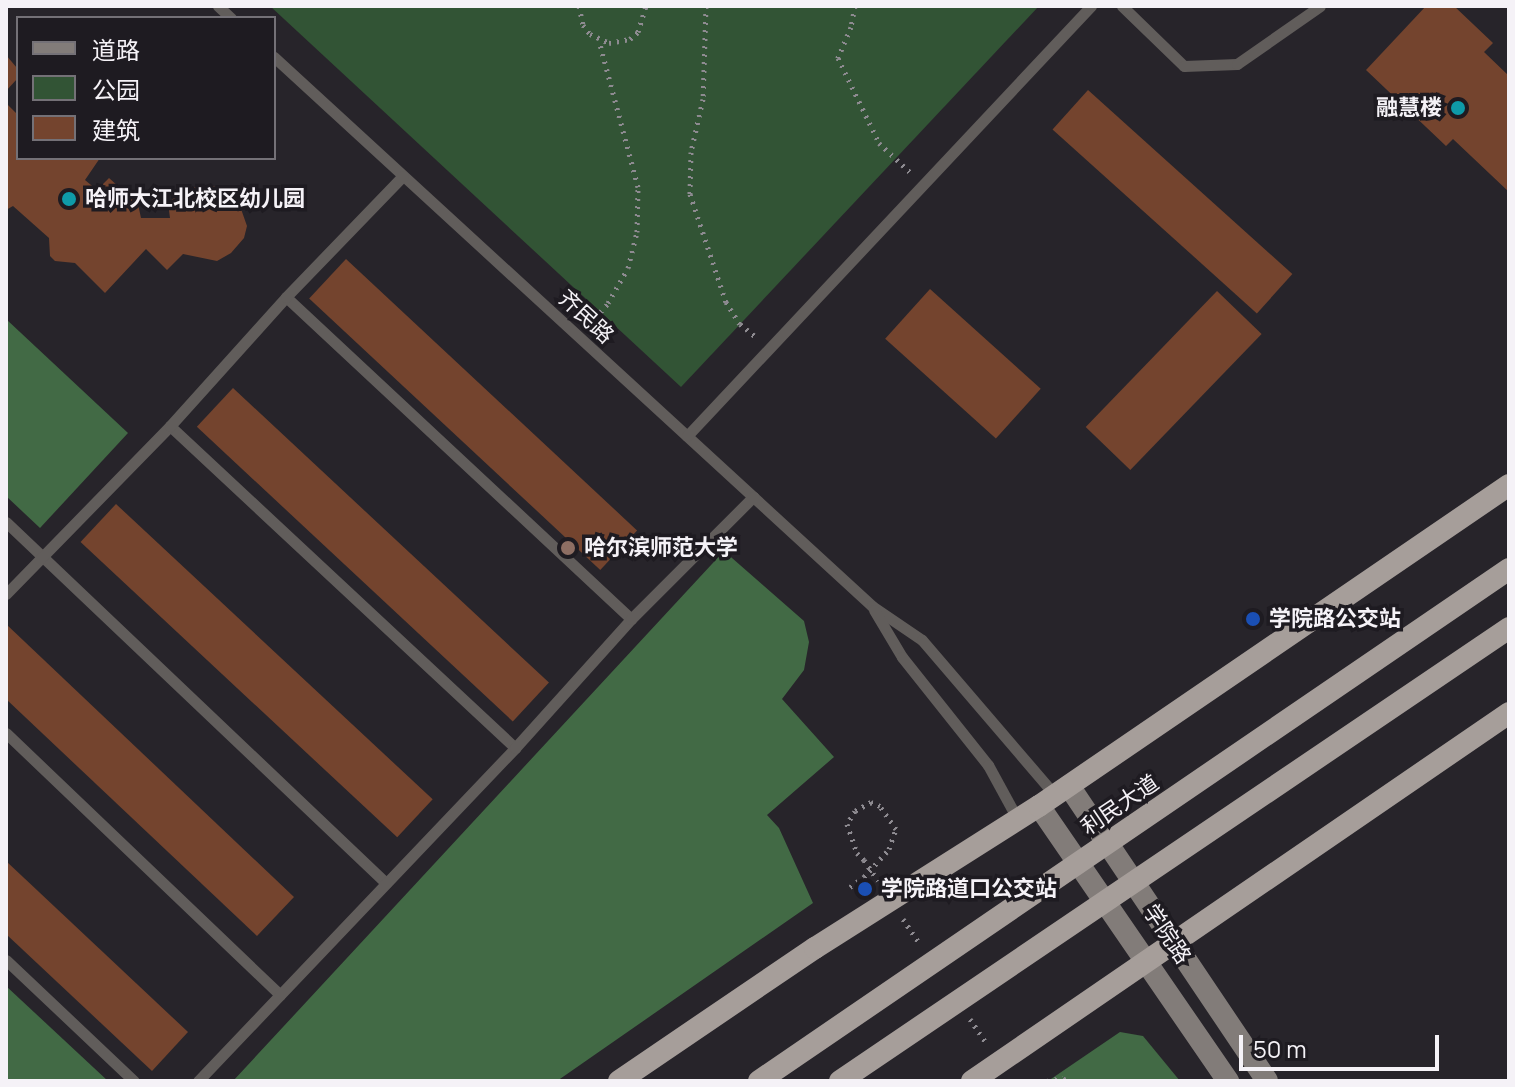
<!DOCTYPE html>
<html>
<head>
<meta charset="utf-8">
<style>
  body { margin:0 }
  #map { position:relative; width:1515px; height:1087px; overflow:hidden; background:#27242a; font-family:Manrope,"Noto Sans SC",sans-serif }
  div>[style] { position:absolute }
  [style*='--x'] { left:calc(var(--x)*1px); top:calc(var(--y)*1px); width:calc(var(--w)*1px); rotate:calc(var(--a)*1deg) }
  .green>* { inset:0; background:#325435 }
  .forest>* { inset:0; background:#426a45 }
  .building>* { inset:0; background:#74442e; transform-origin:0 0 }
  .path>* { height:5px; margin-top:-2.5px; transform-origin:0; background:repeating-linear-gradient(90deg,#8e8b91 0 2px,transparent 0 8px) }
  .service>* { height:11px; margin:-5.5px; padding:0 5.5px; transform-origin:5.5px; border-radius:5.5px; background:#615d5b }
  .secondary>* { height:22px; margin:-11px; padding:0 11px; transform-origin:11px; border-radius:11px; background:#827c79 }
  .trunk>* { height:22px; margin:-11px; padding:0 11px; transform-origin:11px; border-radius:11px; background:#a69e9a }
  .dots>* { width:22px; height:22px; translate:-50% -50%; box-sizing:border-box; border:4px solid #1e1b21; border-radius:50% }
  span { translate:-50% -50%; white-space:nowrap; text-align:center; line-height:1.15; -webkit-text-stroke:7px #1e1b21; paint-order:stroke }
  .poi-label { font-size:22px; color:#f5f2f7; font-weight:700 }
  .right { translate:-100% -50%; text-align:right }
  .left { translate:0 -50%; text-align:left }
  .street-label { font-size:22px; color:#f5f2f7 }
  .frame { position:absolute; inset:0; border:8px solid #f5f2f7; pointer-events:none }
  .legend { position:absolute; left:16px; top:16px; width:260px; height:144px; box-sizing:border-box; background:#1e1b21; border:2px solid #747177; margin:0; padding:10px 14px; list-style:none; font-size:24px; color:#f5f2f7 }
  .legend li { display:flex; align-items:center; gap:16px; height:40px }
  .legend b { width:40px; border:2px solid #747177 }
  .scale { position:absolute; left:1239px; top:1035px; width:200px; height:36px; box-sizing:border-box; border:4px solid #f5f2f7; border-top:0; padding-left:10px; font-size:24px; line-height:28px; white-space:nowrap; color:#f5f2f7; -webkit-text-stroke:6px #1e1b21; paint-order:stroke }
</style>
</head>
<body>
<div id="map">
  <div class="green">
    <div style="clip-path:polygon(270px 6px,1039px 6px,681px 387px)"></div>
  </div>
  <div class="forest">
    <div style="clip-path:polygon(6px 319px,128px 433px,40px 528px,6px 496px)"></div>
    <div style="clip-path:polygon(724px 551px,804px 621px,809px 642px,804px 670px,782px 699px,834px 757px,767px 815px,779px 828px,813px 903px,557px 1081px,233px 1081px)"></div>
    <div style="clip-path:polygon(6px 986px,108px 1081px,6px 1081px)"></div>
    <div style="clip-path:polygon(1120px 1032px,1143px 1036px,1180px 1081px,1048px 1081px)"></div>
  </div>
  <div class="building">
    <div style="clip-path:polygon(1426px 6px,1454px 6px,1493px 43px,1484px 52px,1509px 76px,1509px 192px,1453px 139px,1446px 146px,1366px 70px)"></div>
    <div style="clip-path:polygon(6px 55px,17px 68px,17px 79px,6px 91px)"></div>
    <div style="left:1088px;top:90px;width:275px;height:53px;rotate:42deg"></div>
    <div style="clip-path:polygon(6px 103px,16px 113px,18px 111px,18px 158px,100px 158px,85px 180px,97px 190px,109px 178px,138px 204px,141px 218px,170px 218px,168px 203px,185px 189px,212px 185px,240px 206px,247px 226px,244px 238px,231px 253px,217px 261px,183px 254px,167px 270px,146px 249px,105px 293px,75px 263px,55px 261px,50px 256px,49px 238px,13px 206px,6px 210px)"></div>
    <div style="left:346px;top:259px;width:398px;height:54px;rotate:43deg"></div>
    <div style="left:930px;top:289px;width:149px;height:67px;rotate:42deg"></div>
    <div style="left:1217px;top:291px;width:62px;height:189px;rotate:44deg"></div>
    <div style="left:233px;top:388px;width:432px;height:53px;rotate:43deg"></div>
    <div style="left:116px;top:504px;width:433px;height:52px;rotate:43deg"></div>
    <div style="clip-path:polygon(6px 624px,294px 897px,257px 936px,6px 699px)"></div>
    <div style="clip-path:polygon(6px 861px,188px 1032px,152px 1071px,6px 934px)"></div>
  </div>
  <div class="path">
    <div style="--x:579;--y:6;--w:19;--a:78"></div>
    <div style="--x:583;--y:25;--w:11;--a:52"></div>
    <div style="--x:590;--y:34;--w:21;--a:25"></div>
    <div style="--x:609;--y:43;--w:21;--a:-11"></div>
    <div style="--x:630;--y:39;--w:11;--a:-41"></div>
    <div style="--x:638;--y:32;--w:27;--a:-73"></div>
    <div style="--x:706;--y:6;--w:93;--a:91.8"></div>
    <div style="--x:703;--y:99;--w:54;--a:102.8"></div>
    <div style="--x:691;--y:152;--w:42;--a:91.4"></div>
    <div style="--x:690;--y:194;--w:114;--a:71.6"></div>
    <div style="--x:726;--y:302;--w:26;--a:58"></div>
    <div style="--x:740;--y:324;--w:21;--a:39"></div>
    <div style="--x:855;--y:6;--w:21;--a:101"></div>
    <div style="--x:851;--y:27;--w:34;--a:113"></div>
    <div style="--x:838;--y:58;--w:94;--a:64.2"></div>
    <div style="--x:879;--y:143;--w:44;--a:43.2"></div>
    <div style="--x:590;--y:324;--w:28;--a:-49"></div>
    <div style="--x:608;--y:303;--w:40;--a:-60.3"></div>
    <div style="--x:628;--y:268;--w:37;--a:-76"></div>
    <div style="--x:637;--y:232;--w:45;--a:-88.7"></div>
    <div style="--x:638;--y:187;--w:152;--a:-104.9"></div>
    <div style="--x:850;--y:887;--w:17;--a:-36"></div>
    <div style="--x:864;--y:877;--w:38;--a:-48"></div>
    <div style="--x:889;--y:849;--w:21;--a:-71"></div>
    <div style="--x:896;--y:829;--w:28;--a:-125"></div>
    <div style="--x:880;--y:806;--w:10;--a:-156"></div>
    <div style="--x:871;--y:802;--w:18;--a:151"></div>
    <div style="--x:855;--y:811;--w:15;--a:122"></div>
    <div style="--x:847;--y:824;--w:31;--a:71"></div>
    <div style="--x:857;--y:853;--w:10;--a:45"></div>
    <div style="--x:864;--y:860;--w:25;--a:56"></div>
    <div style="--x:903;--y:919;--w:30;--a:56"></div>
    <div style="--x:970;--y:1019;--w:30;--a:56"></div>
    <div style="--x:1047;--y:1081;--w:16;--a:-11"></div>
    <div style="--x:1063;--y:1078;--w:4;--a:45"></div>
  </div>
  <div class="service">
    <div style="--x:218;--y:6;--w:18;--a:43"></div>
    <div style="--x:1122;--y:6;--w:86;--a:44.1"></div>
    <div style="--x:1184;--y:66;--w:53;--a:-2.2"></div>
    <div style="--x:1237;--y:64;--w:101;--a:-34.9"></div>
    <div style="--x:274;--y:57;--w:812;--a:42.55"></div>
    <div style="--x:872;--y:606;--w:60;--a:34.2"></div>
    <div style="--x:922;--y:640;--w:204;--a:49.4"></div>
    <div style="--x:286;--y:297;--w:472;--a:43"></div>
    <div style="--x:170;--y:426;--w:472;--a:43"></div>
    <div style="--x:687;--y:436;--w:590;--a:-46.79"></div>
    <div style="--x:6;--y:522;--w:524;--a:43.53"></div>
    <div style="--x:6;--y:594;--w:235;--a:-45.7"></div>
    <div style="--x:170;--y:426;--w:173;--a:-48"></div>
    <div style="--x:286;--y:297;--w:168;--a:-46"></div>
    <div style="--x:874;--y:610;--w:55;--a:59.2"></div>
    <div style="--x:902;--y:657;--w:138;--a:51.5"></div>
    <div style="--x:988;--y:765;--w:63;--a:61.4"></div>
    <div style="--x:6;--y:733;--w:379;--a:43.7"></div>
    <div style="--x:6;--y:960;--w:176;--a:43.4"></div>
    <div style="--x:198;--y:1081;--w:460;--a:-46.4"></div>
    <div style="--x:515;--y:748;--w:173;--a:-48"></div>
    <div style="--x:631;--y:619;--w:173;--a:-45"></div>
  </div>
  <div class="secondary">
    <div style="--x:1069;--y:786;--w:355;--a:56.1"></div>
    <div style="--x:1039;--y:806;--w:334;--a:55.5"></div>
  </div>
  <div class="trunk">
    <div style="--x:619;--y:1081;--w:237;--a:-34.2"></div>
    <div style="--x:815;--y:948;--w:265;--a:-32.4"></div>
    <div style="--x:1039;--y:806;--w:569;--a:-34.33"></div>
    <div style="--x:759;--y:1081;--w:908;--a:-34.32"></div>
    <div style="--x:840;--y:1081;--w:808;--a:-34.1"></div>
    <div style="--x:972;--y:1081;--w:651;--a:-34.42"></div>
  </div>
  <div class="dots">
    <div style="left:1458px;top:108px;background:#0f9aa8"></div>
    <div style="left:69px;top:199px;background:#0f9aa8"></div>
    <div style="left:568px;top:548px;background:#8d6e63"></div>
    <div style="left:1253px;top:619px;background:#1a4fb4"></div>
    <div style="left:865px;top:889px;background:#1a4fb4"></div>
  </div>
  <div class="poi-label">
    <span class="right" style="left:1442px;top:108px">融慧楼</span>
    <span class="left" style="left:85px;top:199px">哈师大江北校区幼儿园</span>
    <span class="left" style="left:584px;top:548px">哈尔滨师范大学</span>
    <span class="left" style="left:1269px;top:619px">学院路公交站</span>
    <span class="left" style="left:881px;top:889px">学院路道口公交站</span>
  </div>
  <div class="street-label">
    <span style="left:586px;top:317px;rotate:43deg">齐民路</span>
    <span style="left:1120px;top:805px;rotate:-34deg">利民大道</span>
    <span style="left:1167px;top:934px;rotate:56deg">学院路</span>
  </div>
  <div class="frame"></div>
  <ul class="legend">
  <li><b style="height:10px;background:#827c79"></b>道路</li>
  <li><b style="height:22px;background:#325435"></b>公园</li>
  <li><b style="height:22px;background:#74442e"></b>建筑</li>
  </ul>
  <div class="scale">50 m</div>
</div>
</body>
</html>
